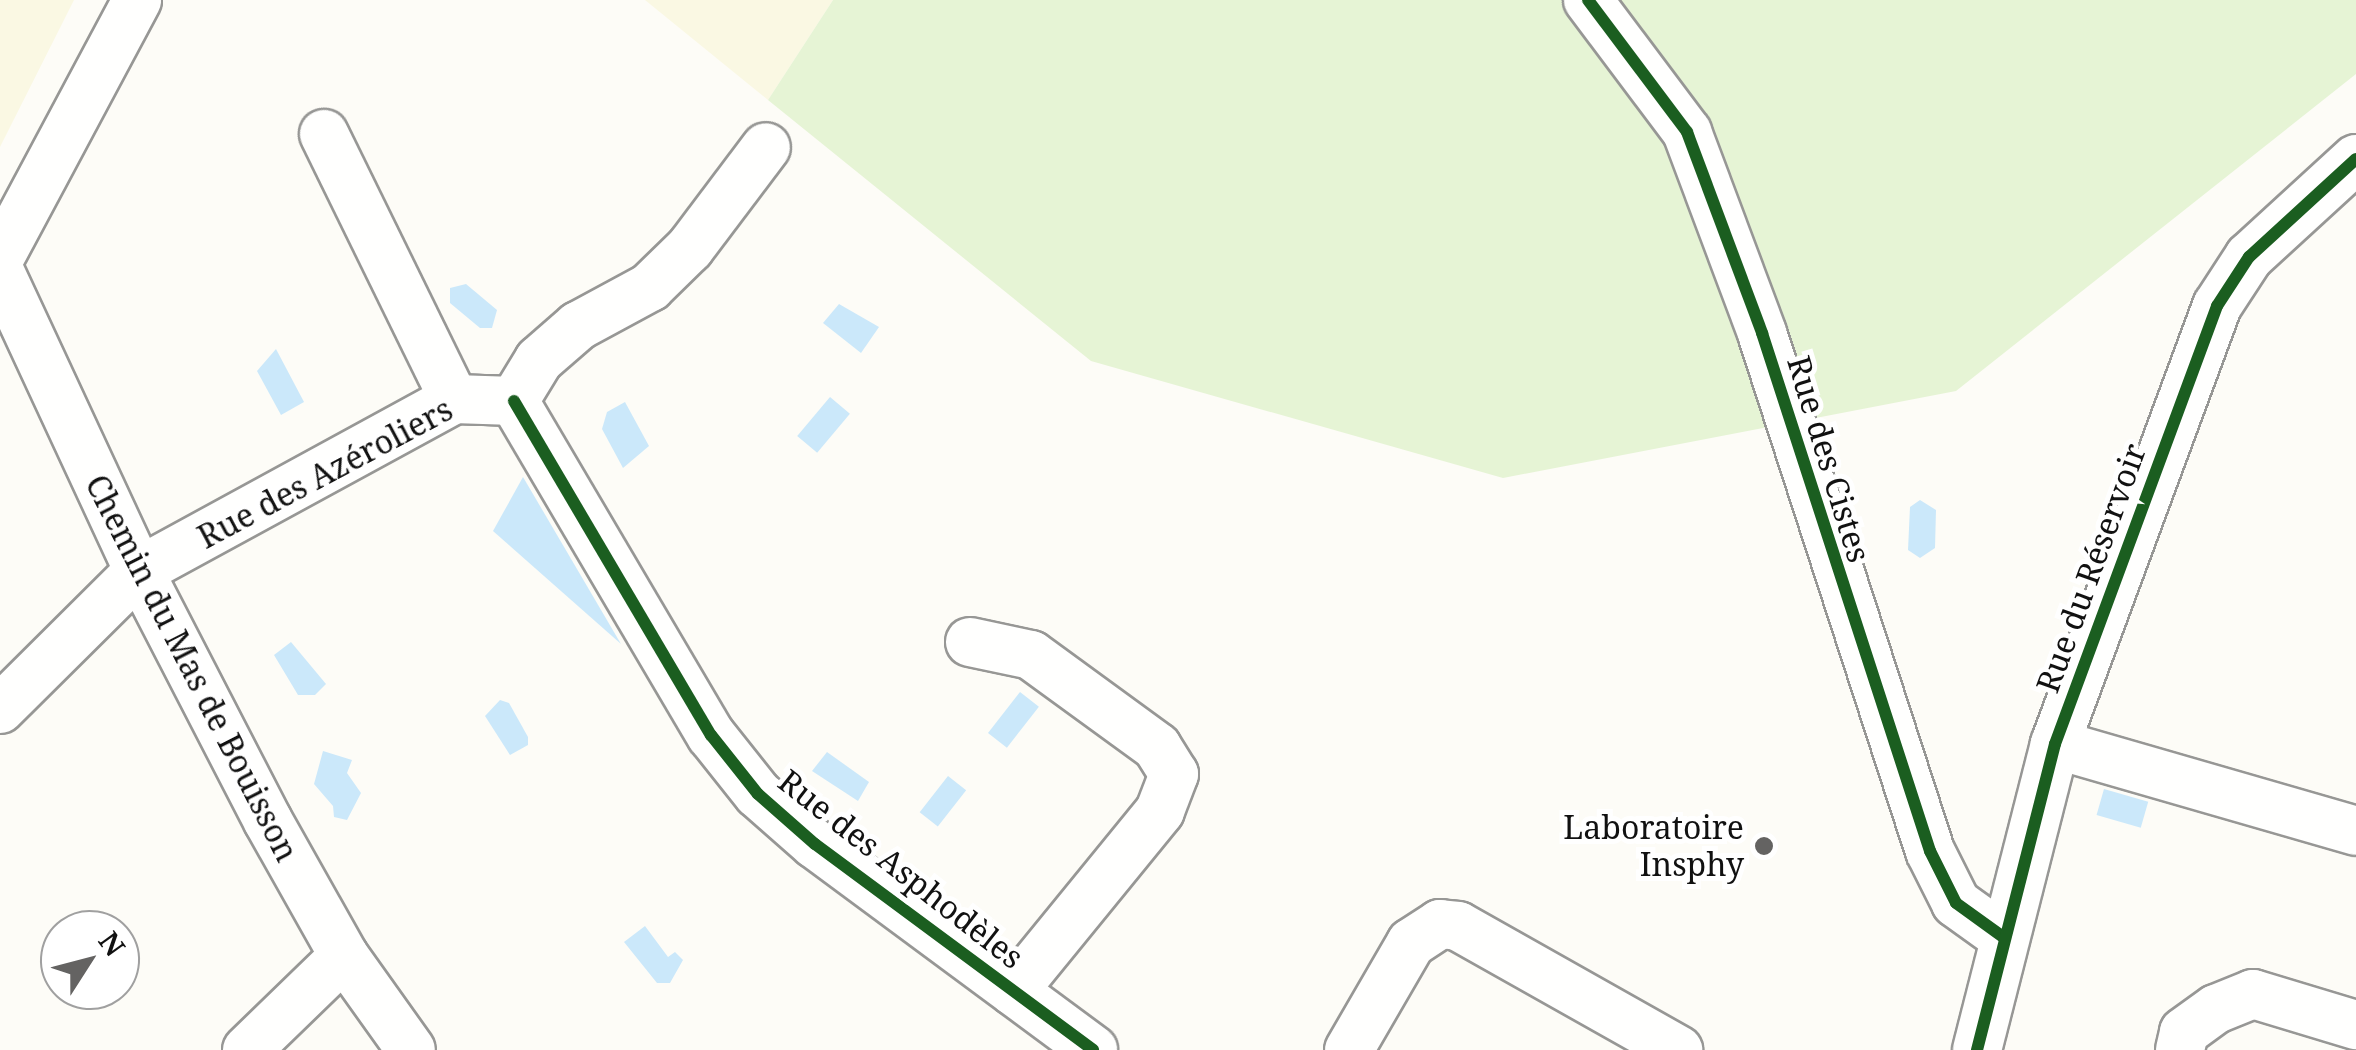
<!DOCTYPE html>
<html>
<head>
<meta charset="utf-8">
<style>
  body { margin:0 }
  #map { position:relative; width:2356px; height:1050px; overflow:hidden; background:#fdfcf7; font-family:"Noto Serif",serif }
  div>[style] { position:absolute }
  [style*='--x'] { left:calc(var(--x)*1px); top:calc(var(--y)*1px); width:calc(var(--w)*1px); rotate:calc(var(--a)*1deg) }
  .farmland>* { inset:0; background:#faf8e3 }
  .green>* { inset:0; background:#e6f4d5 }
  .water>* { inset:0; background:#cbe8fa; transform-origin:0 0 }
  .roads { filter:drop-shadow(2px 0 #979795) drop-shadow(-2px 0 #979795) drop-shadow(0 2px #979795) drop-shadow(0 -2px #979795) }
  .minor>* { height:48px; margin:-24px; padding:0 24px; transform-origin:24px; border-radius:24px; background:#fffffe }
  .cycleway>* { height:12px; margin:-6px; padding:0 6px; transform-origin:6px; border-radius:6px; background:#1b5e20 }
  .dots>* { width:28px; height:28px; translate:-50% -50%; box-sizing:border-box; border:5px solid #fff; border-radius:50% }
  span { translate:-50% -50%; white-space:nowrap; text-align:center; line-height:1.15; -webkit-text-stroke:10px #fff; paint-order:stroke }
  .street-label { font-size:32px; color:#111 }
  .poi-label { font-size:32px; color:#111 }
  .right { translate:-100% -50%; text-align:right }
  .north { position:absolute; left:40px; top:910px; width:100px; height:100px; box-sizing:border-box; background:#fff; border:2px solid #a0a0a0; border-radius:50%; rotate:54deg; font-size:28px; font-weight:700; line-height:40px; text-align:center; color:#111 }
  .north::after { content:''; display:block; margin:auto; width:35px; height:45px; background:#646362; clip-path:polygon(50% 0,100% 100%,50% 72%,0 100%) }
</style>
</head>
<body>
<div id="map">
  <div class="farmland">
    <div style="clip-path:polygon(0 0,74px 0,0 147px)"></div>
    <div style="clip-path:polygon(645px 0,833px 0,768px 100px)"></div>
  </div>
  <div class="green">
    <div style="clip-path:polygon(833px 0,2356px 0,2356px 74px,1956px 391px,1503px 478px,1091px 361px,768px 100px)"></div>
  </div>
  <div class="water">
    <div style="clip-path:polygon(466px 284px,497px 310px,492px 328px,480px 328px,450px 303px,450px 288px)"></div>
    <div style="clip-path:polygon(839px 304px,879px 327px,861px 353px,823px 323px)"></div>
    <div style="clip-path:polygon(276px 349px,304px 402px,281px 415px,257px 371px)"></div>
    <div style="left:830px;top:397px;width:26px;height:51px;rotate:40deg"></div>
    <div style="clip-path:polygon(625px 402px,649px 446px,623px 468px,602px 429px,607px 412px)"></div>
    <div style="clip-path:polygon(523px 477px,621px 644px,493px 531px)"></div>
    <div style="clip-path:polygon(1920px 500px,1936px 510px,1935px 548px,1920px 558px,1908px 550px,1910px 507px)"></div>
    <div style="clip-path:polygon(291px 642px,326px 684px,315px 695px,298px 695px,274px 655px)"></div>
    <div style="left:1020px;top:692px;width:24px;height:52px;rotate:38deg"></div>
    <div style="clip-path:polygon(500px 700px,509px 703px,528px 737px,528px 745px,510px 755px,485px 716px)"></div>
    <div style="clip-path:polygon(323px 751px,352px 760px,347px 773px,361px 793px,347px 820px,334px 817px,333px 806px,314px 784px)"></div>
    <div style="clip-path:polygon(827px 752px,869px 782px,858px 801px,812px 771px)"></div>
    <div style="left:948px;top:776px;width:23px;height:46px;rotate:38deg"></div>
    <div style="left:2104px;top:789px;width:46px;height:27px;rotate:16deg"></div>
    <div style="clip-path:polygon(645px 926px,668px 957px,675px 952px,683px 960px,670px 983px,657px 983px,624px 942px)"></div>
  </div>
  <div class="roads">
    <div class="minor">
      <div style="--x:1588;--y:0;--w:165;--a:53.1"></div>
      <div style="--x:1687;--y:132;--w:215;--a:69.5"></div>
      <div style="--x:1762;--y:333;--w:545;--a:72.03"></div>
      <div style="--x:1930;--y:851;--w:58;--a:63.4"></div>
      <div style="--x:1956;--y:903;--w:57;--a:35.7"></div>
      <div style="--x:324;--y:134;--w:295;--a:63.9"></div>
      <div style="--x:0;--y:257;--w:291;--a:-61.9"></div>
      <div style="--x:0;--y:272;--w:330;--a:65.1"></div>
      <div style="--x:139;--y:571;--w:281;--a:62.7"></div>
      <div style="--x:268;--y:821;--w:155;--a:60.6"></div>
      <div style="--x:344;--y:956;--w:115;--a:54.5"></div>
      <div style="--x:514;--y:401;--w:388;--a:59.5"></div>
      <div style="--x:711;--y:735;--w:75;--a:51.5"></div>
      <div style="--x:758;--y:794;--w:76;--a:41.3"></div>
      <div style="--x:815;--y:844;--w:346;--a:36.5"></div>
      <div style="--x:970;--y:642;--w:62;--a:12"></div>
      <div style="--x:1031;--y:655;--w:156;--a:36.1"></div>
      <div style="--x:1157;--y:747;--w:32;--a:58"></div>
      <div style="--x:1174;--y:774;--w:40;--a:111"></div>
      <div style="--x:1160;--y:811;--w:232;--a:129.2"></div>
      <div style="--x:0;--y:709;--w:196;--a:-44.8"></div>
      <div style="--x:139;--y:571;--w:359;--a:-28.6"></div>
      <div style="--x:454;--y:399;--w:60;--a:1.9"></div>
      <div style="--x:514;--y:401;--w:48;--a:-58.6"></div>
      <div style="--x:539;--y:360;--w:52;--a:-41.1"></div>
      <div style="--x:578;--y:326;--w:82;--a:-28.4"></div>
      <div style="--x:650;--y:287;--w:56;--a:-44.3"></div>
      <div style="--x:690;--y:248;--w:126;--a:-53"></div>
      <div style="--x:2055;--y:744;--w:313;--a:16.1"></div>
      <div style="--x:247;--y:1050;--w:135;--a:-44.1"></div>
      <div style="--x:1349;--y:1050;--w:124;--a:-59.9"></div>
      <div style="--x:1411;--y:943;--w:35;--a:-33"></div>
      <div style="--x:1440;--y:924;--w:18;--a:6"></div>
      <div style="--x:1458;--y:926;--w:253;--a:29.4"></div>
      <div style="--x:1977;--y:1050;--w:316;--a:-75.7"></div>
      <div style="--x:2055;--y:744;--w:467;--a:-69.7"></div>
      <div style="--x:2217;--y:306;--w:59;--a:-56.9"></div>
      <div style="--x:2249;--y:257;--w:145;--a:-42.5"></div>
      <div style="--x:2180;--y:1050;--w:18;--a:-77"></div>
      <div style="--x:2184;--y:1032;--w:39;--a:-36"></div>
      <div style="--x:2216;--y:1009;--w:40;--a:-22"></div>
      <div style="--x:2253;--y:994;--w:108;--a:16.8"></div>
    </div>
  </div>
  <div class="cycleway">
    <div style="--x:1588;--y:0;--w:165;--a:53.1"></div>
    <div style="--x:1687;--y:132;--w:215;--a:69.5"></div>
    <div style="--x:1762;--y:333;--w:545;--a:72.03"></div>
    <div style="--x:1930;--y:851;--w:58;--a:63.4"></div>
    <div style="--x:1956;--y:903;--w:57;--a:35.7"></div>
    <div style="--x:514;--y:401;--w:388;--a:59.5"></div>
    <div style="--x:711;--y:735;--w:75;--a:51.5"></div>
    <div style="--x:758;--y:794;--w:76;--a:41.3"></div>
    <div style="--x:815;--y:844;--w:346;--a:36.5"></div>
    <div style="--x:1977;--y:1050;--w:316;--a:-75.7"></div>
    <div style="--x:2055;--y:744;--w:467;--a:-69.7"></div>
    <div style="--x:2217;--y:306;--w:59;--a:-56.9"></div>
    <div style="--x:2249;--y:257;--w:145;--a:-42.5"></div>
  </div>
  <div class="dots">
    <div style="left:1764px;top:846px;background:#646362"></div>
  </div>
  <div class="street-label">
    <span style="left:1829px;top:459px;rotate:73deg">Rue des Cistes</span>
    <span style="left:325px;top:473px;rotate:-28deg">Rue des Azéroliers</span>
    <span style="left:2091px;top:568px;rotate:-70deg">Rue du Réservoir</span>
    <span style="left:192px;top:668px;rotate:63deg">Chemin du Mas de Bouisson</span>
    <span style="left:901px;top:869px;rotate:38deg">Rue des Asphodèles</span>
  </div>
  <div class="poi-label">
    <span class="right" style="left:1744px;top:846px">Laboratoire<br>Insphy</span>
  </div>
  <div class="north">N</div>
</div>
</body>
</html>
